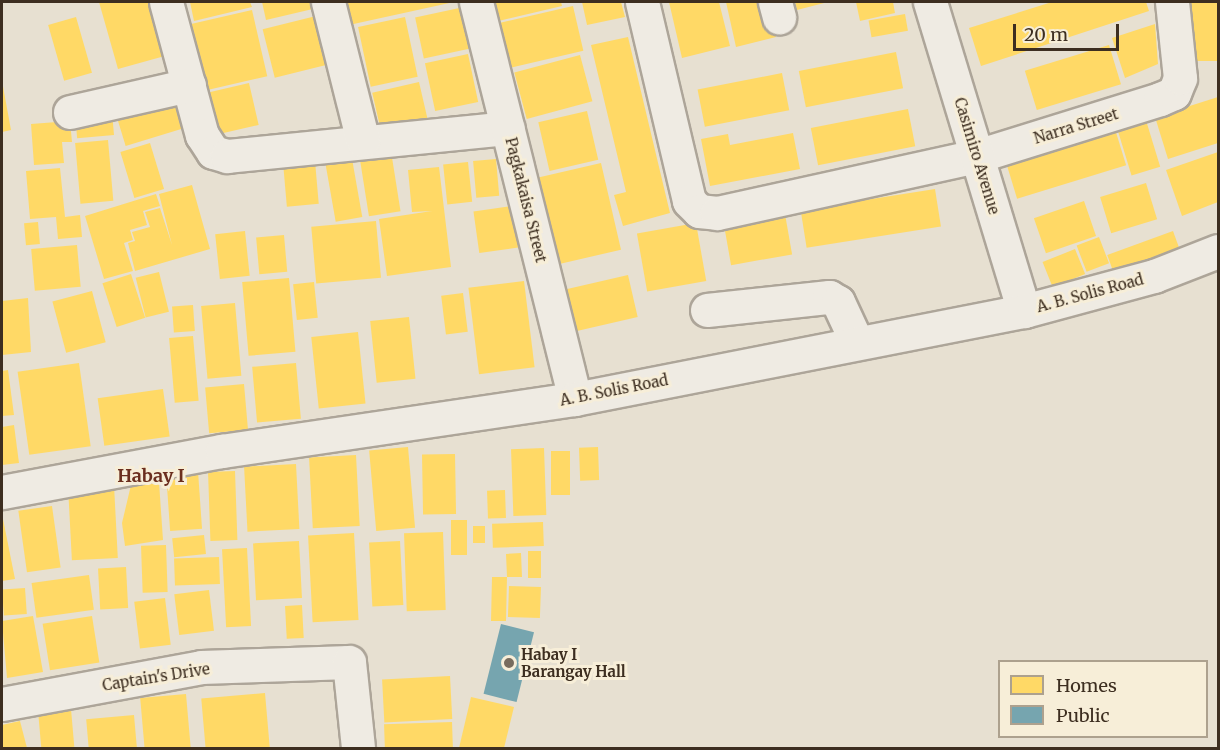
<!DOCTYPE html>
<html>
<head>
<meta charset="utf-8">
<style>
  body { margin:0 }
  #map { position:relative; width:1220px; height:750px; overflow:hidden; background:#e7e0d1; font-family:Merriweather,serif }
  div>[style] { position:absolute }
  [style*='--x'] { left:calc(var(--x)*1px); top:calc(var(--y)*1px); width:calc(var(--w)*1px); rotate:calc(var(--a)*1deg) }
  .homes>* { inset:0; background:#ffd966; transform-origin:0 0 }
  .public>* { inset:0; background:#76a5af; transform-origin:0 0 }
  .roads { filter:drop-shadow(2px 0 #ada599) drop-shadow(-2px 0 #ada599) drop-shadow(0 2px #ada599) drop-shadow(0 -2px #ada599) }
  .minor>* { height:33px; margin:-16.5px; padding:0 16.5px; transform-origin:16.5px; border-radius:16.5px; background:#efebe3 }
  .dots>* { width:16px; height:16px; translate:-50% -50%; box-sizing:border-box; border:3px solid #f7eed8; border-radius:50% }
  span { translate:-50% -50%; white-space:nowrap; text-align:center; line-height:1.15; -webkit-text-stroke:6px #f7eed8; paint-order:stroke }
  .street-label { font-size:15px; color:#3d2e20 }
  .poi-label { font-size:15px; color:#3d2e20; font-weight:700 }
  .left { translate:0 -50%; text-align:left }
  .quarter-label { font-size:18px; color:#6b2e1e; font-weight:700 }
  .frame { position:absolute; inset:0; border:3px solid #3d2e20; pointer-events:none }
  .legend { position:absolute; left:998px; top:660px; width:210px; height:78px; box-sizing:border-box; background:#f7eed8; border:2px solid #ada18e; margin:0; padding:8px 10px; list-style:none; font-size:18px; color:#3d2e20 }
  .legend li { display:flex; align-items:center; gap:12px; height:30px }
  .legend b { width:30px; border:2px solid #ada18e }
  .scale { position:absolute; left:1013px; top:24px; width:106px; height:27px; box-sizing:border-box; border:3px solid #3d2e20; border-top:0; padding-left:8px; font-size:18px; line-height:21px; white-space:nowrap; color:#3d2e20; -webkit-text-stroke:4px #f7eed8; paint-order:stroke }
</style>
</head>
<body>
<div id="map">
  <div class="homes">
    <div style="clip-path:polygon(99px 2px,158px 2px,172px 54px,118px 69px)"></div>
    <div style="clip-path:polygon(190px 2px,250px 2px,252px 7px,194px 21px)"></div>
    <div style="clip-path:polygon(262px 2px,316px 2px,317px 8px,266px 20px)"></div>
    <div style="clip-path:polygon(344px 2px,454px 2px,349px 25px)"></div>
    <div style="clip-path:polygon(490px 2px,561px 2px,562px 6px,494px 22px)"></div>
    <div style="clip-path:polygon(582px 2px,621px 2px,625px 17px,587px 25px)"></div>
    <div style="clip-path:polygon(669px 2px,719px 2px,730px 46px,682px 58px)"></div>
    <div style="clip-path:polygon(726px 2px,768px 2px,776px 37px,736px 47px)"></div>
    <div style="clip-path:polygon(795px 2px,828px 2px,797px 10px)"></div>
    <div style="clip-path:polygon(856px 2px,893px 2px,895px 13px,860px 21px)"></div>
    <div style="clip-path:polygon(1052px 2px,1146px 2px,1149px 11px,981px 66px,969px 28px)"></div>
    <div style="left:1190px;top:2px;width:28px;height:59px"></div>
    <div style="left:573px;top:6px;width:46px;height:77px;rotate:77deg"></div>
    <div style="left:464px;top:7px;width:42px;height:50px;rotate:78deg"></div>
    <div style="left:252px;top:10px;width:68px;height:67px;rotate:77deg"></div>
    <div style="left:905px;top:14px;width:17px;height:37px;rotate:80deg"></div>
    <div style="left:316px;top:16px;width:50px;height:55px;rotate:76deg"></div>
    <div style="left:76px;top:17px;width:58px;height:29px;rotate:74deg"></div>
    <div style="left:405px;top:17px;width:61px;height:48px;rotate:78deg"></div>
    <div style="clip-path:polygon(1155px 24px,1158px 64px,1125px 78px,1112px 38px)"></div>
    <div style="clip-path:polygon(628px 37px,670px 213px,623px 226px,614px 195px,626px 192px,591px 45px)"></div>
    <div style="left:1109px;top:45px;width:41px;height:88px;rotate:73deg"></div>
    <div style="left:896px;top:52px;width:37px;height:99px;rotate:79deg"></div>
    <div style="left:468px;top:54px;width:49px;height:44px;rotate:78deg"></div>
    <div style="left:580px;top:55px;width:48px;height:68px;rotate:75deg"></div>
    <div style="left:782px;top:73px;width:38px;height:86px;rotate:79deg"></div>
    <div style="clip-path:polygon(2px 81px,11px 130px,2px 132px)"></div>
    <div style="left:419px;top:82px;width:44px;height:48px;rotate:77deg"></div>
    <div style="left:249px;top:83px;width:43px;height:44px;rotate:77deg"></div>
    <div style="clip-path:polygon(1218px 97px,1218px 143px,1168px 159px,1155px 117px)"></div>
    <div style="left:173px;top:99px;width:31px;height:59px;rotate:73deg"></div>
    <div style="left:908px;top:109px;width:38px;height:99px;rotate:79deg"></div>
    <div style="left:587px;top:111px;width:50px;height:50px;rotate:77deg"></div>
    <div style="left:112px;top:112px;width:23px;height:37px;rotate:85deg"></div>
    <div style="left:1145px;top:117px;width:52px;height:30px;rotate:73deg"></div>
    <div style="clip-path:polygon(70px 121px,72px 142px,62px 142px,64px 163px,34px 165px,31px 124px)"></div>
    <div style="left:1115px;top:129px;width:38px;height:114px;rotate:73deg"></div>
    <div style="clip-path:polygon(793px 133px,800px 169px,710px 186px,701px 139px,728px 134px,730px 145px)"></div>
    <div style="left:108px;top:140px;width:61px;height:33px;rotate:85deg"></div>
    <div style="left:150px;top:143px;width:48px;height:31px;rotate:73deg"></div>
    <div style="left:391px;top:151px;width:61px;height:32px;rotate:81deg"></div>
    <div style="clip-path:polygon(1218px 152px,1218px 202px,1182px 216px,1166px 170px)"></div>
    <div style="left:351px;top:153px;width:65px;height:27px;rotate:80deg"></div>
    <div style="left:496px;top:159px;width:37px;height:23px;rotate:85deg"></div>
    <div style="left:315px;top:161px;width:43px;height:32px;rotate:85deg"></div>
    <div style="left:468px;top:162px;width:40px;height:25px;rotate:84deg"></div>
    <div style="left:601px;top:163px;width:89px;height:71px;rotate:77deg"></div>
    <div style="clip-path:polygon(439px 167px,451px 267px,387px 276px,379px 219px,432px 211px,412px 212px,408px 170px)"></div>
    <div style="clip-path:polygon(60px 168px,65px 217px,80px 215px,82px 237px,58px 239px,56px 217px,30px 219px,26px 171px)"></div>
    <div style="left:1146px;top:183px;width:38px;height:48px;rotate:73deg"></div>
    <div style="clip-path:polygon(192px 185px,210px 249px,135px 271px,128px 243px,135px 241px,132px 232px,150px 227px,145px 212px,160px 208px,172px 245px,159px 194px)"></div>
    <div style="left:935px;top:189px;width:38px;height:136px;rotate:81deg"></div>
    <div style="clip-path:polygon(156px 194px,160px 206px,143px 211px,147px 225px,130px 230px,133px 240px,124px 243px,133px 271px,104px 279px,85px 216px)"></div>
    <div style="left:1084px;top:201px;width:37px;height:53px;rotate:71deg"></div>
    <div style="left:519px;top:205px;width:42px;height:46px;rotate:82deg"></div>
    <div style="left:785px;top:214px;width:41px;height:62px;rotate:80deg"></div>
    <div style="left:376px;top:221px;width:57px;height:65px;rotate:85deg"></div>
    <div style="left:38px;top:222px;width:22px;height:14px;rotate:85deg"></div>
    <div style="left:696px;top:223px;width:59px;height:60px;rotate:80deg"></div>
    <div style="left:245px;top:231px;width:45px;height:30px;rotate:84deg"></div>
    <div style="left:1173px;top:231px;width:30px;height:70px;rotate:70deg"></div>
    <div style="left:284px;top:235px;width:37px;height:28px;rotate:85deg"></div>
    <div style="left:1099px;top:237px;width:28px;height:24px;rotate:69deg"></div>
    <div style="left:77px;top:245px;width:42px;height:46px;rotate:85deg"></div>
    <div style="left:1075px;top:249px;width:27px;height:35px;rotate:68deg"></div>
    <div style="left:159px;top:272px;width:41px;height:24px;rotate:76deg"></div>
    <div style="left:131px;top:274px;width:46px;height:30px;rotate:72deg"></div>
    <div style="left:628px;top:275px;width:43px;height:69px;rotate:77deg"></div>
    <div style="left:289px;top:278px;width:74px;height:47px;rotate:85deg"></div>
    <div style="left:524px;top:281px;width:87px;height:56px;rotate:83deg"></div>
    <div style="left:314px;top:282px;width:36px;height:21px;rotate:84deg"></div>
    <div style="left:92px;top:291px;width:53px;height:41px;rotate:75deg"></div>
    <div style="left:463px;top:293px;width:39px;height:22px;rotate:83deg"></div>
    <div style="clip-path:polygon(28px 298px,31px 352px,2px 355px,2px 301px)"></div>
    <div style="left:235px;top:303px;width:73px;height:34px;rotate:85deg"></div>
    <div style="left:193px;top:305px;width:26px;height:21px;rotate:86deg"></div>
    <div style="left:409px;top:317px;width:62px;height:39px;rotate:84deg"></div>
    <div style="left:358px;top:332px;width:72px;height:47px;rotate:84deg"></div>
    <div style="left:193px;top:336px;width:65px;height:24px;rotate:85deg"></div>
    <div style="left:79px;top:363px;width:84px;height:62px;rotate:82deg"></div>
    <div style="left:296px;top:363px;width:56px;height:44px;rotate:85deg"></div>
    <div style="clip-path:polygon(8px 370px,14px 415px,2px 416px,2px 371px)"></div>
    <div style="left:244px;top:384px;width:46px;height:39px;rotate:85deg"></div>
    <div style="left:163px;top:389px;width:48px;height:66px;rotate:82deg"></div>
    <div style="clip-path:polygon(14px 425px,19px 463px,2px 465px,2px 427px)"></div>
    <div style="left:408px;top:447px;width:81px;height:39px;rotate:85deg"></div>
    <div style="left:598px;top:447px;width:33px;height:19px;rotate:88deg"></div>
    <div style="left:544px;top:448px;width:67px;height:33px;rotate:88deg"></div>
    <div style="left:551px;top:451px;width:19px;height:44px"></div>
    <div style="left:455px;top:454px;width:60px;height:33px;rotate:89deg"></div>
    <div style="left:356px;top:455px;width:71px;height:47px;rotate:87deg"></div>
    <div style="left:296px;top:464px;width:65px;height:52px;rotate:87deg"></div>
    <div style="left:198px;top:471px;width:58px;height:32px;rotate:86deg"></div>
    <div style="left:235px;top:471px;width:69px;height:27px;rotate:88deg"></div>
    <div style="clip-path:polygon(159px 482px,163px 540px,125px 546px,122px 523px,131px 485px)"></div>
    <div style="left:114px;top:485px;width:73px;height:46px;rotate:87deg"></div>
    <div style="left:505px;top:490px;width:28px;height:18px;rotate:88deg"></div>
    <div style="left:52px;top:506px;width:62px;height:34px;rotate:82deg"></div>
    <div style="clip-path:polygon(2px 514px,15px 579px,2px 581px)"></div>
    <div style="left:451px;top:520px;width:16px;height:35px"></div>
    <div style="left:543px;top:522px;width:24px;height:51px;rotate:88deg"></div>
    <div style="left:473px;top:526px;width:12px;height:17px"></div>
    <div style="left:443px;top:532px;width:78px;height:39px;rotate:88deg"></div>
    <div style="left:354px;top:533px;width:87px;height:46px;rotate:87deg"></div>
    <div style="left:204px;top:535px;width:19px;height:32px;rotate:84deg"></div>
    <div style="left:299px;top:541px;width:57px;height:46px;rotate:87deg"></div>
    <div style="left:400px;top:541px;width:64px;height:31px;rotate:87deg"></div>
    <div style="left:166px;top:545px;width:47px;height:25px;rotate:88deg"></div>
    <div style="left:247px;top:548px;width:78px;height:25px;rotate:87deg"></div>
    <div style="left:528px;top:551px;width:13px;height:27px"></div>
    <div style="clip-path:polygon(521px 553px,522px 577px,507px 577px,506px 621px,491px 621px,492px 577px,507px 577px,506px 554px)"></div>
    <div style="left:219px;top:557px;width:27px;height:45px;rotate:88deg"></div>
    <div style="left:126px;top:567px;width:41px;height:28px;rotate:87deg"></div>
    <div style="left:89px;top:575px;width:35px;height:58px;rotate:82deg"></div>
    <div style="left:509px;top:586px;width:32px;height:31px;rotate:2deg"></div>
    <div style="left:25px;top:588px;width:26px;height:23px;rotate:86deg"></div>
    <div style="left:209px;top:590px;width:41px;height:35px;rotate:83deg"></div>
    <div style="left:165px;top:598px;width:47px;height:31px;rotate:83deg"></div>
    <div style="left:302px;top:605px;width:33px;height:17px;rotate:87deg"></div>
    <div style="clip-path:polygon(33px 616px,43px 672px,7px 678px,2px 621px)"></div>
    <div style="left:92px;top:616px;width:47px;height:50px;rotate:81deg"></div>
    <div style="left:450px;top:676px;width:43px;height:68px;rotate:87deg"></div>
    <div style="left:265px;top:693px;width:55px;height:64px;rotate:85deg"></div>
    <div style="left:186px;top:694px;width:54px;height:46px;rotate:85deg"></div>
    <div style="clip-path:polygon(471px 697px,514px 707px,504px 748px,459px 748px)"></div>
    <div style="left:71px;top:709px;width:38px;height:33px;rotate:85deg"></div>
    <div style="left:134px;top:715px;width:33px;height:48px;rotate:85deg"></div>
    <div style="clip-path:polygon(20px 721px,27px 748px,2px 748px,2px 725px)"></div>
    <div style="left:452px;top:722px;width:26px;height:68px;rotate:88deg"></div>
  </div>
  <div class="public">
    <div style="left:501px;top:624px;width:34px;height:72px;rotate:14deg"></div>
  </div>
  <div class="roads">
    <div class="minor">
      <div style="--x:166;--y:2;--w:138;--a:74.9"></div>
      <div style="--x:202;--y:135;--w:20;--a:57"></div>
      <div style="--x:213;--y:152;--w:15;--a:16"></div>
      <div style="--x:227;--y:156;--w:282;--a:-5.7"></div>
      <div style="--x:328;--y:2;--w:143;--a:75.9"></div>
      <div style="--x:476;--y:2;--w:409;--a:76"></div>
      <div style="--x:642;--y:2;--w:204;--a:76.7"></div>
      <div style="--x:689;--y:201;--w:14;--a:45"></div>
      <div style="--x:699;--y:211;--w:18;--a:6"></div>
      <div style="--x:717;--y:213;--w:266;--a:-12.4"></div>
      <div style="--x:977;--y:156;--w:192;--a:-17.3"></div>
      <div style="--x:1160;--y:99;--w:15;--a:-23"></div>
      <div style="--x:1174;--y:93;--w:16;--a:-68"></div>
      <div style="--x:1180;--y:78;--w:76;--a:-96"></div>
      <div style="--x:775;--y:2;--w:16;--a:75"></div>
      <div style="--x:930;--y:2;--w:323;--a:73.1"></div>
      <div style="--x:70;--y:112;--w:122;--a:-12.8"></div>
      <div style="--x:707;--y:310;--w:123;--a:-6.1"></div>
      <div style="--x:829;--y:297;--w:10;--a:29"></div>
      <div style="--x:838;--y:302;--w:45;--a:65.1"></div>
      <div style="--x:2;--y:492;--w:224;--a:-10.6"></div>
      <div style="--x:222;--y:451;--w:357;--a:-8.4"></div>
      <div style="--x:575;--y:399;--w:458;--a:-11.1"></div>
      <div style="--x:1024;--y:311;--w:135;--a:-15.1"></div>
      <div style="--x:1154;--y:276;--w:69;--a:-21.3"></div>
      <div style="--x:2;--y:704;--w:202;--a:-10.5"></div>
      <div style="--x:201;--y:667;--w:148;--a:-1.9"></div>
      <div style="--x:349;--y:662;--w:86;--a:84"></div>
    </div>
  </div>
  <div class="dots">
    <div style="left:509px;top:663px;background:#786c5e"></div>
  </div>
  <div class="street-label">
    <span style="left:1076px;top:126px;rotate:-17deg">Narra Street</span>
    <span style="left:977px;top:156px;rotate:73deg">Casimiro Avenue</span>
    <span style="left:526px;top:200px;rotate:76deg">Pagkakaisa Street</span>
    <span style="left:1090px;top:293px;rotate:-15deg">A. B. Solis Road</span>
    <span style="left:614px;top:390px;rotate:-11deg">A. B. Solis Road</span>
    <span style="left:156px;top:677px;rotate:-9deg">Captain's Drive</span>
  </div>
  <div class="poi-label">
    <span class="left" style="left:521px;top:663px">Habay I<br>Barangay Hall</span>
  </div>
  <div class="quarter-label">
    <span style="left:151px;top:476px">Habay I</span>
  </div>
  <div class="frame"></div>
  <ul class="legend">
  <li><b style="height:16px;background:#ffd966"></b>Homes</li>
  <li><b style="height:16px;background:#76a5af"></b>Public</li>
  </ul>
  <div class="scale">20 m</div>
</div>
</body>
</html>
